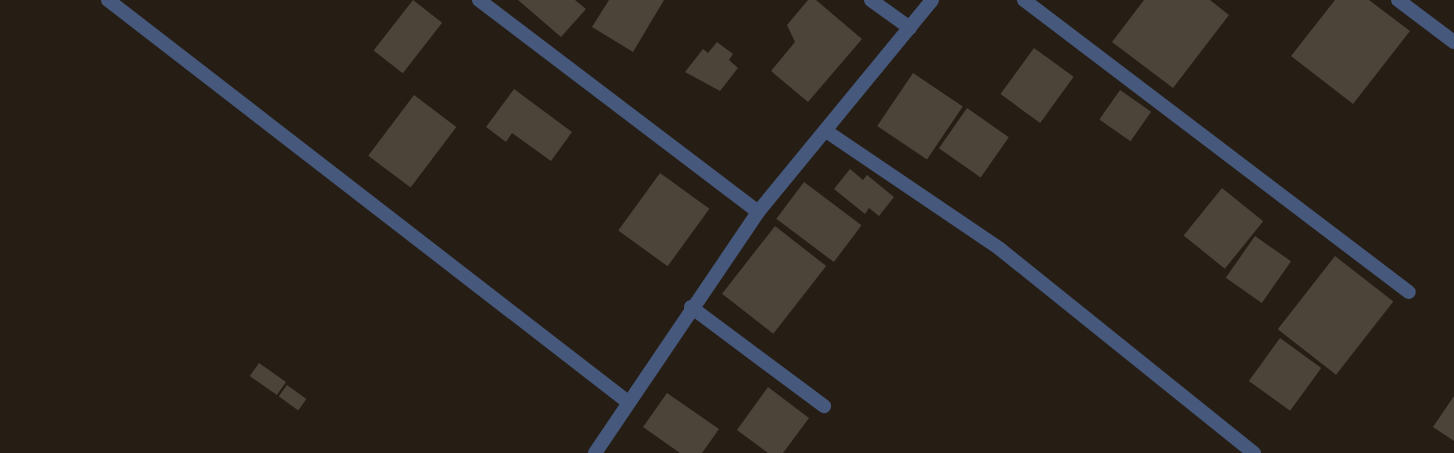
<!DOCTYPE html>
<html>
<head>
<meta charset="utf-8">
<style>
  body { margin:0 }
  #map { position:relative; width:1454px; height:453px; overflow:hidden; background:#261e15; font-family:Raleway,sans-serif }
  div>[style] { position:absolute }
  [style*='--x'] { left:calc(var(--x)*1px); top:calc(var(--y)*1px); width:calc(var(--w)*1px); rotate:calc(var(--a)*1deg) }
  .building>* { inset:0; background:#4c4339; transform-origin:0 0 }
  .minor>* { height:14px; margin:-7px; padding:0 7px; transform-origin:7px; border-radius:7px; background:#46587c }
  span { translate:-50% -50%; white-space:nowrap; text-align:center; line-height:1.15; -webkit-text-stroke:4px #261e15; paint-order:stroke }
</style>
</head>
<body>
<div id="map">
  <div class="building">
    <div style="left:413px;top:0;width:37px;height:64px;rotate:38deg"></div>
    <div style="clip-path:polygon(518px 0,575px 0,586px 9px,561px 37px)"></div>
    <div style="clip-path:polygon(609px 0,664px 0,633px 52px,592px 27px)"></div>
    <div style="clip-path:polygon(808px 0,816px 0,862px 39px,808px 102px,771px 71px,795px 42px,787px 25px)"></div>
    <div style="clip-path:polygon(1144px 0,1210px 0,1229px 15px,1173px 88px,1112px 42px)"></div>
    <div style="clip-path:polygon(1335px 0,1369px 0,1410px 31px,1353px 104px,1291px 56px)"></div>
    <div style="clip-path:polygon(717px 42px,733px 54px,729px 60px,738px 68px,720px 91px,685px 72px,703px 49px,708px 53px)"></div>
    <div style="left:1034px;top:48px;width:49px;height:57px;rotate:36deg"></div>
    <div style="left:913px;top:73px;width:60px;height:64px;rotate:34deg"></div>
    <div style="clip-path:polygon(514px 89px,572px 132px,551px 161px,512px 133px,506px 142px,486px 127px)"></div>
    <div style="left:1120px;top:90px;width:38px;height:36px;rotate:35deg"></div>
    <div style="left:414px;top:95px;width:53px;height:76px;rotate:37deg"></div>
    <div style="left:967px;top:108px;width:51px;height:49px;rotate:35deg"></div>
    <div style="clip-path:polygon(850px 169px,863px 180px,867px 175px,894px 197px,879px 216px,869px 208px,865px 214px,834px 189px)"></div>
    <div style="left:660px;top:173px;width:61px;height:71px;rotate:36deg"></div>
    <div style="left:804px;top:182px;width:72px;height:46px;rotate:37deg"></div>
    <div style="left:1222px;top:188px;width:53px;height:61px;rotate:39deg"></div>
    <div style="left:775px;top:226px;width:65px;height:86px;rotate:38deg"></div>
    <div style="left:1255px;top:236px;width:44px;height:51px;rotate:35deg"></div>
    <div style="left:1335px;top:256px;width:74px;height:93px;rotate:38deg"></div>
    <div style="left:1280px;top:338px;width:51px;height:53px;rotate:36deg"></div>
    <div style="left:259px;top:363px;width:33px;height:16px;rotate:35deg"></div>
    <div style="left:287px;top:385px;width:24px;height:14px;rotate:36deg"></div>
    <div style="clip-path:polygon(768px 387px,809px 418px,783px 453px,768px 453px,737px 430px)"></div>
    <div style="clip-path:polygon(667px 393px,719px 429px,702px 453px,680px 453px,643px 427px)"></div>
    <div style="clip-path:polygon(1454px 396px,1454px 441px,1433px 427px)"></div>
  </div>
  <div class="minor">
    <div style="--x:108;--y:0;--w:657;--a:37.71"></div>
    <div style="--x:479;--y:0;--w:350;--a:37.2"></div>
    <div style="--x:871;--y:0;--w:48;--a:35.7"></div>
    <div style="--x:1024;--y:0;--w:483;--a:37.2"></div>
    <div style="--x:1398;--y:0;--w:70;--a:36.9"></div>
    <div style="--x:826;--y:131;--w:210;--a:34.1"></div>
    <div style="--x:1000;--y:249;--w:326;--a:38.8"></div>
    <div style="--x:691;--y:307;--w:166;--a:36.7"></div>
    <div style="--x:595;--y:453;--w:291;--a:-55.9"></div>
    <div style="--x:758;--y:212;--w:274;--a:-50.6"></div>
  </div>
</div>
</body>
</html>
